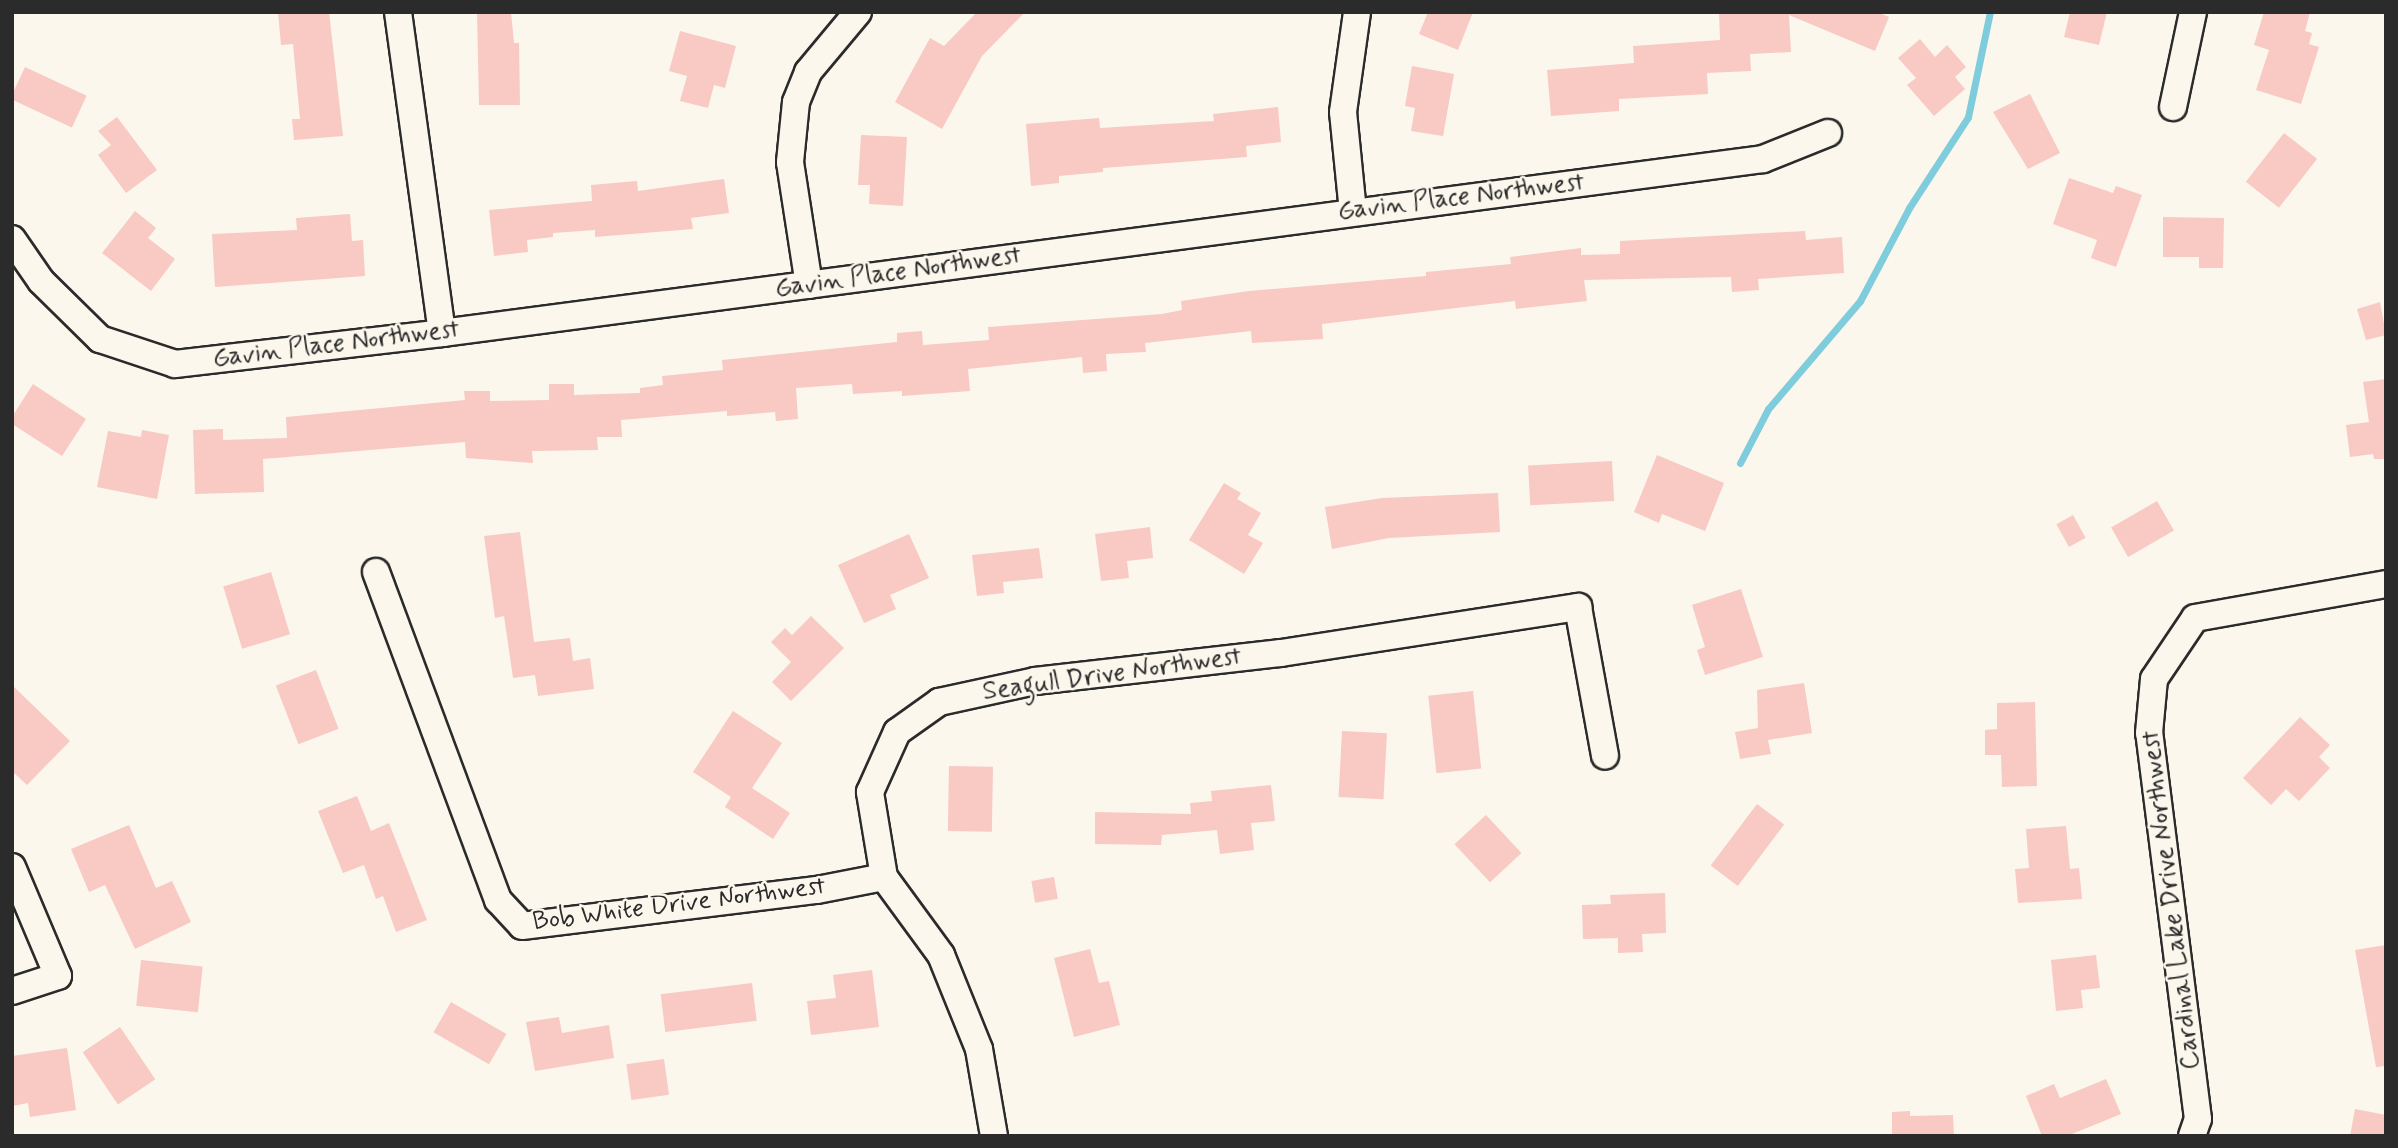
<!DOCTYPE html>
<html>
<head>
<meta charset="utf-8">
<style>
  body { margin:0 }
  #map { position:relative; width:2398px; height:1148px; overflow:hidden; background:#fbf7ec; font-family:Mynerve,sans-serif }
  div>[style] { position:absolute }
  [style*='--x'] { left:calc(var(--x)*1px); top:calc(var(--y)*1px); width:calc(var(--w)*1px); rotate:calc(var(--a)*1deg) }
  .stream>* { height:7px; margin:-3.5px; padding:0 3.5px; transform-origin:3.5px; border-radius:3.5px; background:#7eccdc }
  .building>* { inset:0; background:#f9c9c4; transform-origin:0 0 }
  .roads { filter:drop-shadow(2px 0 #2b2b2b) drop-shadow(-2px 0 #2b2b2b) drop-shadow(0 2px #2b2b2b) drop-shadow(0 -2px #2b2b2b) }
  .minor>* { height:26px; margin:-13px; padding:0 13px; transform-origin:13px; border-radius:13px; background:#fbf7ec }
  span { translate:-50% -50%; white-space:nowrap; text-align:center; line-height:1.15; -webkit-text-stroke:5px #fbf7ec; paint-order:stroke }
  .street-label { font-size:26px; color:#2b2b2b }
  .frame { position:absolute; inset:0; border:14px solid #2b2b2b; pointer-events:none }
</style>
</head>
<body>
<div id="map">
  <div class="stream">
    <div style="--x:1740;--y:463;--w:61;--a:-62.6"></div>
    <div style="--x:1768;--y:409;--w:142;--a:-49.6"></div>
    <div style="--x:1860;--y:301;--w:105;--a:-62.2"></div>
    <div style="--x:1909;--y:208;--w:108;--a:-57"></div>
    <div style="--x:1968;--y:117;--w:107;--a:-78.2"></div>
  </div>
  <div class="building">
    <div style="clip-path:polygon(278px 12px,329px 12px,343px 136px,294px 140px,292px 119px,300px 119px,293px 44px,281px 45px)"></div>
    <div style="clip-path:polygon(477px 12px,511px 12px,514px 43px,519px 43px,520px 105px,479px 105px)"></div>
    <div style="clip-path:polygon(977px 12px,1025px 12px,982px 56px,942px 129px,895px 102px,930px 38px,944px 46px)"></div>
    <div style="clip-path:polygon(1428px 12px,1473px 12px,1458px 50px,1419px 34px)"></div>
    <div style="clip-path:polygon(1719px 12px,1877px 12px,1889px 17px,1875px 51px,1789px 15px,1791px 52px,1750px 54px,1751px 71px,1707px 73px,1708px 94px,1619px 99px,1619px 111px,1551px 116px,1547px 70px,1634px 63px,1633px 46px,1720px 40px)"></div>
    <div style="clip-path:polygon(2070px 12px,2107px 12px,2099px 45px,2064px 37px)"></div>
    <div style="clip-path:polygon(2264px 12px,2310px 12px,2305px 31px,2312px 33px,2309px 44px,2319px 47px,2301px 104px,2256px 90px,2269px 50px,2254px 45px)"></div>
    <div style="clip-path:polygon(680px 31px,736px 46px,725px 88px,714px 85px,708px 108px,680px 101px,687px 76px,669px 71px)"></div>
    <div style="clip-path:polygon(1920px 39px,1935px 57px,1947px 45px,1966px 67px,1955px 77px,1965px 89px,1934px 116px,1907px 85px,1916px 78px,1898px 58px)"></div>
    <div style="clip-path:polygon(1412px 66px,1454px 74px,1443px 136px,1411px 131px,1415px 108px,1405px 106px)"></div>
    <div style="left:25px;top:67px;width:68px;height:35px;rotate:25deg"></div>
    <div style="clip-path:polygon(2030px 94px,2060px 153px,2028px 169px,1993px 112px)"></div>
    <div style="clip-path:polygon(1278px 107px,1281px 142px,1246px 146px,1247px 157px,1103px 168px,1103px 172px,1059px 176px,1059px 183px,1031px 186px,1026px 124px,1099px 118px,1100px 128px,1214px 121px,1213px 114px)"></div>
    <div style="clip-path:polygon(117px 117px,157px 170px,126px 193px,98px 155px,111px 145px,98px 131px)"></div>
    <div style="left:2284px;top:133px;width:42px;height:62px;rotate:38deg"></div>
    <div style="clip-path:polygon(861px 135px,907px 137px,903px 206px,869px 204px,870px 185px,858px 185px)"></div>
    <div style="clip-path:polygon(2069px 178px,2113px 193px,2116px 186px,2142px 195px,2116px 267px,2091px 258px,2097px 240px,2053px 224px)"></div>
    <div style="clip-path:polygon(724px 179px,729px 213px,691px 218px,693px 229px,595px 237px,595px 230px,553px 233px,553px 237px,527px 240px,528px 252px,494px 256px,489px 210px,592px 201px,591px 185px,637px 181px,638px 191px)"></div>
    <div style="clip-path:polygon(135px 211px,156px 228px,148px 238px,175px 259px,151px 291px,102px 253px)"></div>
    <div style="clip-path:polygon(350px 214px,352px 241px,363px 240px,365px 276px,215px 287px,212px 234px,297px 230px,296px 218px)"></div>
    <div style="clip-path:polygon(2163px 217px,2224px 218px,2223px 268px,2199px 268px,2199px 257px,2163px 257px)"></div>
    <div style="clip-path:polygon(1805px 231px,1806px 240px,1842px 237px,1844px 273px,1758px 279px,1759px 290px,1732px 292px,1731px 277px,1584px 280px,1587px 301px,1516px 309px,1515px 301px,1322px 324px,1323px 339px,1252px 343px,1251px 331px,1145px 343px,1146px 352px,1106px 354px,1107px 371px,1083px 373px,1082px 357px,968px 369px,970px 391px,902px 396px,902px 391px,853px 394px,852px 384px,796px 388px,798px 419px,776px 421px,775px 412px,727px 416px,727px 411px,621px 420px,622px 437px,597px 437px,598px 450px,532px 451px,533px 463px,466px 458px,465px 442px,263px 459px,264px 492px,195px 494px,193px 430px,223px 429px,223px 440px,287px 438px,286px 417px,465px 400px,464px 391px,490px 391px,490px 401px,549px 400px,549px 384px,574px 384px,574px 395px,640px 393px,640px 388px,663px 385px,662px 376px,723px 370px,722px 360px,897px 342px,897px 333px,922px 331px,923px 345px,989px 340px,988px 327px,1162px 314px,1182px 310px,1181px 301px,1249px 291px,1426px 276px,1426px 272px,1511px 264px,1510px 257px,1581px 248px,1581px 255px,1620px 254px,1620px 241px)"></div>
    <div style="clip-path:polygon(2380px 302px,2386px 335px,2366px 340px,2357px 309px)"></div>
    <div style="clip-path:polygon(2386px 379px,2386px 459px,2374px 459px,2373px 454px,2350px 457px,2346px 425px,2369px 422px,2363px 382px)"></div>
    <div style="clip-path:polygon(33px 384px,86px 419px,62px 456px,12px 424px,12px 417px)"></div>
    <div style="clip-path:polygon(142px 430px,169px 435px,157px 499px,97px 487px,108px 431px,141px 437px)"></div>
    <div style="clip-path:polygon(1657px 455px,1724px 483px,1705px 531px,1662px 514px,1659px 523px,1634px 512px)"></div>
    <div style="left:1612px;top:461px;width:40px;height:84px;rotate:87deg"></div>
    <div style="clip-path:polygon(1224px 483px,1241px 493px,1237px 499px,1261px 513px,1248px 535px,1263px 543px,1244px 574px,1189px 540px)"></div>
    <div style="clip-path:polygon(1498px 493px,1500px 532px,1389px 538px,1332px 549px,1325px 507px,1382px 498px)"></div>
    <div style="left:2157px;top:501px;width:34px;height:53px;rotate:60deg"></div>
    <div style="left:2073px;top:515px;width:26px;height:19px;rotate:61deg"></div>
    <div style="clip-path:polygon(1150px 527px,1153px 558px,1127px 561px,1129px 578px,1101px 581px,1095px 534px)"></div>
    <div style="clip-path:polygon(520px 532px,534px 642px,570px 638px,573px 661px,590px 658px,594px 689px,538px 696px,535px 675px,513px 678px,504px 616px,495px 618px,484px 536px)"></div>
    <div style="clip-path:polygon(909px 534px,929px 578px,890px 595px,896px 609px,864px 623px,838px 565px)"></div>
    <div style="clip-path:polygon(1039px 548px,1043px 578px,1003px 582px,1004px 593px,977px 596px,972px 555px)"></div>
    <div style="left:271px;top:572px;width:65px;height:50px;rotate:73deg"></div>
    <div style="clip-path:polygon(1741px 589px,1763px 657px,1705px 675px,1697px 650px,1705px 647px,1692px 605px)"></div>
    <div style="clip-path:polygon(811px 616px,844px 648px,791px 701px,772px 682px,791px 662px,771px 642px,785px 628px,792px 635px)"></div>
    <div style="left:316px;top:670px;width:63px;height:43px;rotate:69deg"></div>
    <div style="clip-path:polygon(1804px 683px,1812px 733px,1768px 740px,1771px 754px,1740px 759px,1735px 732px,1758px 728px,1757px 690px)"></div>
    <div style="clip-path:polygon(12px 685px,70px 741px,27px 785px,12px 771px)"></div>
    <div style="left:1473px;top:691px;width:78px;height:45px;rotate:84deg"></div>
    <div style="clip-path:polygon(2035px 702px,2037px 786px,2002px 787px,2001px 755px,1985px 755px,1985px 730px,1997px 729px,1997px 703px)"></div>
    <div style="clip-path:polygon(733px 711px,782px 743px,752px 788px,790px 813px,773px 839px,725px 807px,731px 797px,693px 772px)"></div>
    <div style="clip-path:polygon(2300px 717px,2330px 745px,2319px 757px,2330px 768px,2299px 801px,2286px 789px,2271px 805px,2243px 778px)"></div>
    <div style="left:1342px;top:731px;width:45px;height:66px;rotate:3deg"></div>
    <div style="left:949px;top:766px;width:44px;height:65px;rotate:1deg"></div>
    <div style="clip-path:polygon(1271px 785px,1275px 821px,1251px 823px,1254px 850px,1220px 854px,1217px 830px,1162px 835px,1161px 845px,1095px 844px,1095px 812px,1191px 814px,1190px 803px,1212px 801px,1211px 791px)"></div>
    <div style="clip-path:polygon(357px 796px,371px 831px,389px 823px,427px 920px,396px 932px,383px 896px,376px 899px,364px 865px,343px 873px,318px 811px)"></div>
    <div style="left:1757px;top:804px;width:34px;height:77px;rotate:37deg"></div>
    <div style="left:1486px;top:815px;width:52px;height:43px;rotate:47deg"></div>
    <div style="clip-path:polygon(129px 825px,156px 888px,172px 881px,191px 922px,135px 949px,105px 885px,89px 892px,71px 849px)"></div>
    <div style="clip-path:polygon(2066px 826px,2070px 869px,2079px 868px,2082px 899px,2018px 903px,2015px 869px,2029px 868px,2026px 829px)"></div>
    <div style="left:1054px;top:877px;width:22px;height:23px;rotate:80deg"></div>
    <div style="clip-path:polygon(1665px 893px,1666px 933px,1642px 934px,1643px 952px,1618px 953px,1618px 938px,1583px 939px,1582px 905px,1611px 904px,1610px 895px)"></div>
    <div style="clip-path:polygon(2386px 945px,2386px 1066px,2376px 1067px,2355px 950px)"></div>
    <div style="clip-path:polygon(1090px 949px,1099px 983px,1109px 981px,1120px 1025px,1074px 1037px,1054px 958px)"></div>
    <div style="clip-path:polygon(2096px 955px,2100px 988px,2081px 990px,2083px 1008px,2056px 1011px,2051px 960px)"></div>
    <div style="left:141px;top:960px;width:62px;height:46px;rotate:6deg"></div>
    <div style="clip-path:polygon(872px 970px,879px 1027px,811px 1035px,807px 1001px,836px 998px,833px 975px)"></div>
    <div style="left:752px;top:983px;width:38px;height:92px;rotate:83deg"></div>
    <div style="left:451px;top:1002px;width:64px;height:35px;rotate:30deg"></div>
    <div style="clip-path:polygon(559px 1017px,562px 1033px,609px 1025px,614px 1058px,535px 1071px,526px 1022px)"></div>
    <div style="left:120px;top:1027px;width:63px;height:45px;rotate:56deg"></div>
    <div style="clip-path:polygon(67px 1048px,76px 1110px,30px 1117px,28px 1103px,12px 1106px,12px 1056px)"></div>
    <div style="left:664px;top:1059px;width:36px;height:38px;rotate:82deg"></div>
    <div style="clip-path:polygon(2106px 1079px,2121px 1114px,2067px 1136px,2042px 1136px,2026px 1096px,2054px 1084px,2060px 1098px)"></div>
    <div style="clip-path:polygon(2355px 1109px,2386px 1115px,2386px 1136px,2350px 1136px)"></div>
    <div style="clip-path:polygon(1910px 1111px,1910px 1116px,1953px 1115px,1954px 1136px,1892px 1136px,1892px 1112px)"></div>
  </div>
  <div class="roads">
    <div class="minor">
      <div style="--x:398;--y:12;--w:324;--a:82.2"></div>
      <div style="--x:2173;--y:107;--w:97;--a:-78.1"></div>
      <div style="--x:1353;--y:212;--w:100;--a:-95.7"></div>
      <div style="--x:1343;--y:112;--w:101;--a:-82"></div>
      <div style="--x:12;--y:239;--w:51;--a:55.4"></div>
      <div style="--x:41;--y:281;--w:83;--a:44.5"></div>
      <div style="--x:100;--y:339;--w:79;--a:18.4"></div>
      <div style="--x:175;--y:364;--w:269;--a:-6.6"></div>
      <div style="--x:442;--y:333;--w:1332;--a:-7.5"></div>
      <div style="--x:1763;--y:159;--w:70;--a:-21.8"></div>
      <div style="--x:809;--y:285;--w:124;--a:-98.8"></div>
      <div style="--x:790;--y:162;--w:60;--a:-84.3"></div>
      <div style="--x:796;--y:102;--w:32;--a:-68"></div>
      <div style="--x:808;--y:72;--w:78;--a:-50.2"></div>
      <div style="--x:376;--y:572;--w:350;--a:69.6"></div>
      <div style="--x:498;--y:900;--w:35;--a:47"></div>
      <div style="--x:522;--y:926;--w:297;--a:-7"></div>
      <div style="--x:817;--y:890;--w:68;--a:-11"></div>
      <div style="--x:12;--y:867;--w:118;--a:67.1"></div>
      <div style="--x:58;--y:976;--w:48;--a:161.9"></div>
      <div style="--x:994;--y:1136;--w:88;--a:-99.8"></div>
      <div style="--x:979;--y:1049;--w:101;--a:-112"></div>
      <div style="--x:941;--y:955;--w:97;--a:-126.2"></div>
      <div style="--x:884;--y:877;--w:86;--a:-99.4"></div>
      <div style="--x:870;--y:792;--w:66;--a:-65.8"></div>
      <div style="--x:897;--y:732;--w:52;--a:-35.5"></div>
      <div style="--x:939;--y:702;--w:98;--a:-12.3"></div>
      <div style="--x:1035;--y:681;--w:248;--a:-6.5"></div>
      <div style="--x:1281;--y:653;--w:301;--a:-8.8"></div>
      <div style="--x:1578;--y:607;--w:151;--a:79.7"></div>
      <div style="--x:2192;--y:1136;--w:18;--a:-71"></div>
      <div style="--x:2198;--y:1119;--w:389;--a:-97.2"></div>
      <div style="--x:2149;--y:733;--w:54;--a:-84.7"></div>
      <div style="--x:2154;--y:679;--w:73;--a:-56.1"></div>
      <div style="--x:2195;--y:618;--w:194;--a:-10.1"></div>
    </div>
  </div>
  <div class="street-label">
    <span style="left:1461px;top:198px;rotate:-7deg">Gavin Place Northwest</span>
    <span style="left:898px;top:273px;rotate:-8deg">Gavin Place Northwest</span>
    <span style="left:336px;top:345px;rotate:-7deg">Gavin Place Northwest</span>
    <span style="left:1112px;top:675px;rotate:-8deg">Seagull Drive Northwest</span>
    <span style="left:2172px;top:900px;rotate:-97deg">Cardinal Lake Drive Northwest</span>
    <span style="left:679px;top:905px;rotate:-7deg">Bob White Drive Northwest</span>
  </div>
  <div class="frame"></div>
</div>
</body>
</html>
